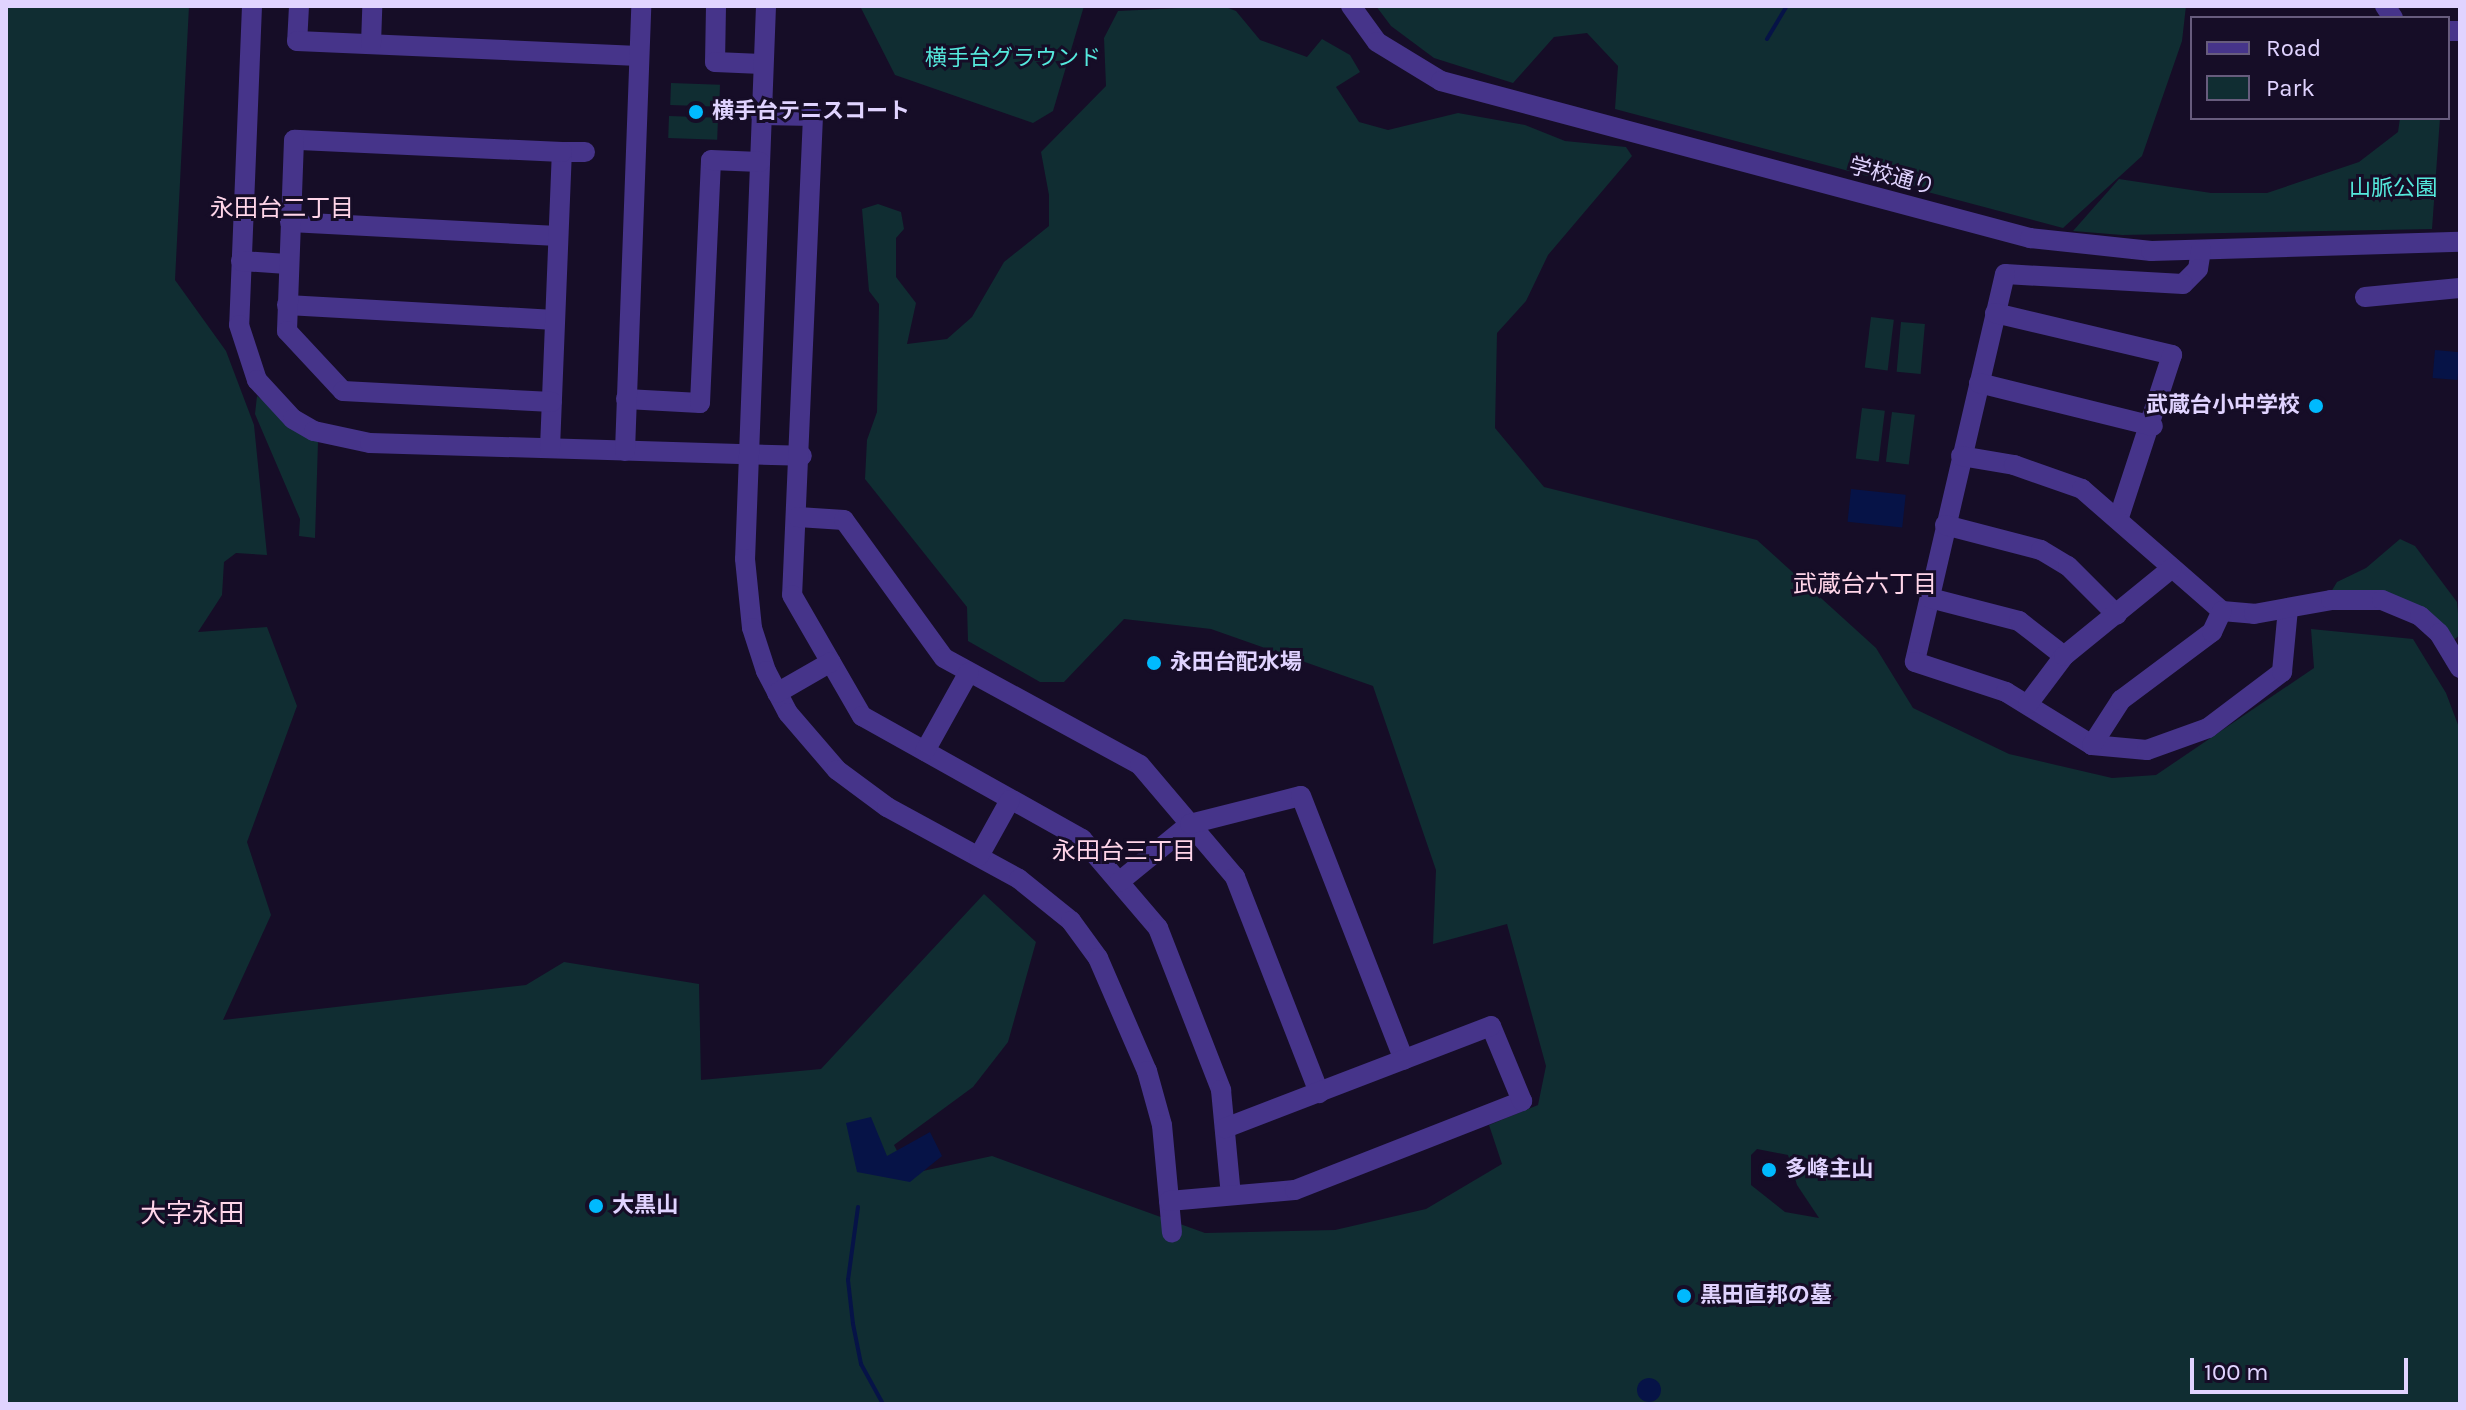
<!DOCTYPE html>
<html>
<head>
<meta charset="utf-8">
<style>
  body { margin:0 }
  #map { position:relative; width:2466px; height:1410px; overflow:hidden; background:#160d27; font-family:Karla,"Noto Sans JP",sans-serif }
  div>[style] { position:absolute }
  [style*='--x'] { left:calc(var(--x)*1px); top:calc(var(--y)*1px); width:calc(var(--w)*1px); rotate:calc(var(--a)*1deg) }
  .green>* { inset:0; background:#102d32; transform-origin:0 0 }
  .water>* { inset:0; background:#061347; transform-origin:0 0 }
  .round { border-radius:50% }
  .stream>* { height:4px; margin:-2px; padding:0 2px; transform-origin:2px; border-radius:2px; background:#061347 }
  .minor>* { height:20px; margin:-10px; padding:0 10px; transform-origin:10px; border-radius:10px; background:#46348a }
  .dots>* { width:22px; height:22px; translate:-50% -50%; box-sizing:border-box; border:4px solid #160d27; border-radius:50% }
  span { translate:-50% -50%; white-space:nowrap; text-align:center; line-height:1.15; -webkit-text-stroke:6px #160d27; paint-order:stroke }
  .park-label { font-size:22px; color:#55e9dd }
  .poi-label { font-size:22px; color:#e0d3ff; font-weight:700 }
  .left { translate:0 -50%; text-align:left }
  .right { translate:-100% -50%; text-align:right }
  .street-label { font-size:22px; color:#e0d3ff }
  .neighbourhood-label { font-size:24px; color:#ffd5e9 }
  .quarter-label { font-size:26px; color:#ffd5e9 }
  .frame { position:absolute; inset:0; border:8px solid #e0d3ff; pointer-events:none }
  .legend { position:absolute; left:2190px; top:16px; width:260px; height:104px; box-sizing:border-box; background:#160d27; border:2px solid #675c7d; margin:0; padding:10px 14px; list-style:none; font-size:24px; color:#e0d3ff }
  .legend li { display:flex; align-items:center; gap:16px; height:40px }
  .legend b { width:40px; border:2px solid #675c7d }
  .scale { position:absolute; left:2190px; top:1358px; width:218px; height:36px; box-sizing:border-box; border:4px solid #e0d3ff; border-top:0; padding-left:10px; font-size:24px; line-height:28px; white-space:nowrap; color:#e0d3ff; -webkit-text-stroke:6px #160d27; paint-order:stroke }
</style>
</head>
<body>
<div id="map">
  <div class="green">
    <div style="clip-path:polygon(evenodd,6px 6px,189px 6px,175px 280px,226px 351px,254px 425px,267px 555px,236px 553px,224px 562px,222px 595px,198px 632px,267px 627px,297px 706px,247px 842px,271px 915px,223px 1020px,526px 985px,564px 962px,699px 984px,701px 1080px,821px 1069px,984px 894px,1036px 942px,1008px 1042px,973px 1087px,894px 1145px,909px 1174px,992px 1156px,1205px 1233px,1335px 1230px,1426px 1209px,1502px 1164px,1489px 1125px,1538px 1105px,1546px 1066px,1507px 924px,1433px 944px,1436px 870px,1373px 686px,1211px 629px,1124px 619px,1064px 682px,1040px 682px,968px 641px,967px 607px,865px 479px,867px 440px,877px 412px,879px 304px,869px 291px,862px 209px,878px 204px,901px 212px,904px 229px,896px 238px,896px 277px,916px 303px,907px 344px,947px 339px,972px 317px,1004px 262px,1049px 226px,1049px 195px,1041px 152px,1106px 86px,1104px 38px,1118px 11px,1223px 6px,1236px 11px,1260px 40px,1307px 57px,1322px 39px,1350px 55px,1360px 72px,1336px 87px,1359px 122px,1388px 130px,1458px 113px,1525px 125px,1565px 141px,1626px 147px,1632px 156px,1548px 255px,1526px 301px,1497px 333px,1495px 428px,1544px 487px,1757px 540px,1876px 648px,1913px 708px,2009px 754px,2112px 778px,2156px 775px,2314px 668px,2311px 629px,2413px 639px,2446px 693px,2460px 730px,2460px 1404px,6px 1404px,6px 6px,1757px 1149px,1788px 1155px,1797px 1185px,1819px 1218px,1785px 1212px,1751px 1185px,1751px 1155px,1757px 1149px)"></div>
    <div style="clip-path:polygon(860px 6px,1084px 6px,1053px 111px,1033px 123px,895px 75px)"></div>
    <div style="clip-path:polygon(1376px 6px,2186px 6px,2182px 41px,2142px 156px,2063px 228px,1615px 109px,1618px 66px,1587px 33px,1554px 37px,1513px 83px,1434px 58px,1391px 26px)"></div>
    <div style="left:671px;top:83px;width:49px;height:22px;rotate:2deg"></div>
    <div style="left:669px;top:116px;width:49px;height:22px;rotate:2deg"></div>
    <div style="clip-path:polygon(2400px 118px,2440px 118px,2432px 229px,2122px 235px,2073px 231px,2119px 179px,2211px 193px,2267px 193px,2359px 162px,2398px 132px)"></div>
    <div style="left:1871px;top:317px;width:23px;height:51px;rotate:7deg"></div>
    <div style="left:1901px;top:322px;width:24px;height:50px;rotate:5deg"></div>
    <div style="clip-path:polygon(257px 396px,318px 442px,315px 538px,299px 536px,300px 519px,255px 414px)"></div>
    <div style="left:1862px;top:408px;width:23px;height:51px;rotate:7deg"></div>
    <div style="left:1892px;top:412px;width:23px;height:50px;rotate:7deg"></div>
    <div style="clip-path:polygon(2400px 539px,2415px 546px,2457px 602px,2460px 635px,2451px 642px,2439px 624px,2331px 592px,2337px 582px,2366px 568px)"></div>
  </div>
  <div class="water">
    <div style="left:2435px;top:350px;width:25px;height:28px;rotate:5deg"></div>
    <div style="left:1851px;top:489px;width:55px;height:33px;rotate:6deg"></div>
    <div style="clip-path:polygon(871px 1117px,887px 1156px,930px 1132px,942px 1156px,910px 1182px,857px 1172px,846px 1123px)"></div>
    <div class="round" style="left:1637px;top:1378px;width:24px;height:24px"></div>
  </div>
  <div class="stream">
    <div style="--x:1767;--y:39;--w:39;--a:-59"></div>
    <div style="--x:858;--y:1207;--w:74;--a:97.8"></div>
    <div style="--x:848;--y:1280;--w:44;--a:83.5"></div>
    <div style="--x:853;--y:1324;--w:41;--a:78.7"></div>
    <div style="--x:861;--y:1364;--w:46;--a:61.2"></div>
  </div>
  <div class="minor">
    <div style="--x:252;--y:6;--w:319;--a:92.3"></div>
    <div style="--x:239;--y:325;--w:58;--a:71.9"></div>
    <div style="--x:257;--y:380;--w:53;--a:47.3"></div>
    <div style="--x:293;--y:419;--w:24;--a:30"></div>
    <div style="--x:314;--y:431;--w:57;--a:12.1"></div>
    <div style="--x:370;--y:443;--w:432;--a:1.7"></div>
    <div style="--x:299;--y:6;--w:35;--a:93"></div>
    <div style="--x:297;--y:41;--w:342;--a:2.5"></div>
    <div style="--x:716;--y:6;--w:56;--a:91"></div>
    <div style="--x:715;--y:62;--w:47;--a:2.4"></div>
    <div style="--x:766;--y:6;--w:553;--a:92.17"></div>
    <div style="--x:745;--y:559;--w:69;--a:84.2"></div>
    <div style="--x:752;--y:628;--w:45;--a:72"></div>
    <div style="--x:766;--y:671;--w:47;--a:62.4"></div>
    <div style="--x:788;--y:713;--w:75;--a:49.3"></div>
    <div style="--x:837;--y:770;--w:62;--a:36.5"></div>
    <div style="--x:887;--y:807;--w:150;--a:28.6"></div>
    <div style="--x:1019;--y:879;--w:67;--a:38.9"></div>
    <div style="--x:1071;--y:921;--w:46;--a:53.9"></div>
    <div style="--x:1098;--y:958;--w:123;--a:66.6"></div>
    <div style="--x:1147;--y:1071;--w:56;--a:74.5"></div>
    <div style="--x:1162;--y:1125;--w:108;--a:84.7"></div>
    <div style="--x:1351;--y:6;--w:44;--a:54.2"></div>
    <div style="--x:1377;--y:42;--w:75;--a:31.4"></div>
    <div style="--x:1441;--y:81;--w:610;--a:14.93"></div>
    <div style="--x:2030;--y:238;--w:122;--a:6.1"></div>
    <div style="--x:2151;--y:251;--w:309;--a:-1.7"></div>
    <div style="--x:2385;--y:6;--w:14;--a:56"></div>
    <div style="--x:2448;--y:31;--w:12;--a:0"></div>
    <div style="--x:371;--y:44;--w:38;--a:-88"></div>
    <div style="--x:761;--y:115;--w:52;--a:1.1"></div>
    <div style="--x:813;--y:116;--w:479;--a:92.5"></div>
    <div style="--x:792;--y:595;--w:140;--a:60"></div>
    <div style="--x:862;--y:716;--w:252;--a:29.2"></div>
    <div style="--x:1082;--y:839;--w:117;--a:49.5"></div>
    <div style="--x:1158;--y:928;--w:174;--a:68.7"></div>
    <div style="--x:1221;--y:1090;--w:105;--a:84.6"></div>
    <div style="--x:562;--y:152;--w:23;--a:0"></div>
    <div style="--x:290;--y:222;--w:268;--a:3"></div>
    <div style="--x:2201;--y:250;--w:19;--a:99"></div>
    <div style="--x:2198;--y:269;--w:21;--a:135"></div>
    <div style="--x:2183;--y:284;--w:178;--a:-176.8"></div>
    <div style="--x:2005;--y:274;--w:398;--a:103.1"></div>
    <div style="--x:1915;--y:662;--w:96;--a:18.2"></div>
    <div style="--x:2006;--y:692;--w:101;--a:31.6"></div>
    <div style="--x:2092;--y:745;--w:55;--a:5.2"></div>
    <div style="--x:2147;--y:750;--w:65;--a:-19.8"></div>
    <div style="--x:2208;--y:728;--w:93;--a:-37.1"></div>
    <div style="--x:2282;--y:672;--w:64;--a:-84.6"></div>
    <div style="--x:241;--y:261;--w:46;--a:3.7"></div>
    <div style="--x:2365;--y:297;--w:95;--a:-5.4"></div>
    <div style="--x:287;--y:305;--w:268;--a:3.2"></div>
    <div style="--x:1995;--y:313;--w:182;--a:13.3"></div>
    <div style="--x:2172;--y:355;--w:170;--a:108.1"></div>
    <div style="--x:1979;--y:383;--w:179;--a:13.9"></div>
    <div style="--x:626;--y:399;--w:74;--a:3.1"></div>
    <div style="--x:700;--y:403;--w:243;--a:-87.4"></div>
    <div style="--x:711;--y:160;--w:49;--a:2.3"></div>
    <div style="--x:550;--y:448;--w:296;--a:-87.7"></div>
    <div style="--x:562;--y:152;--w:268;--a:-177.4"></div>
    <div style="--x:294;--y:140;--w:191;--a:92.1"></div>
    <div style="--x:287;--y:331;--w:82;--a:47"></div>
    <div style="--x:343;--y:391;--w:209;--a:3"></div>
    <div style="--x:625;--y:451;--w:445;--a:-87.9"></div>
    <div style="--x:1961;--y:456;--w:54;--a:9.6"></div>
    <div style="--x:2014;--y:465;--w:72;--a:19.4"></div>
    <div style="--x:2082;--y:489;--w:186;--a:41.1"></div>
    <div style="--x:2222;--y:611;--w:32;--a:5"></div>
    <div style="--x:2254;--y:614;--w:78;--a:-10.3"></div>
    <div style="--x:2331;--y:600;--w:51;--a:0"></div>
    <div style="--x:2382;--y:600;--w:41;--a:22.8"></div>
    <div style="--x:2420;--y:616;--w:25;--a:42"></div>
    <div style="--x:2439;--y:633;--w:41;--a:59"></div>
    <div style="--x:798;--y:517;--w:46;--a:3.7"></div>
    <div style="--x:844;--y:520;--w:170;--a:54.1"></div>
    <div style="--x:944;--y:658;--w:223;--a:28.6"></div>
    <div style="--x:1140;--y:765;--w:147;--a:49.7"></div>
    <div style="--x:1235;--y:877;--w:232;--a:68.7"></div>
    <div style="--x:1945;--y:525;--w:99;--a:14.6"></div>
    <div style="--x:2041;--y:550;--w:31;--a:31"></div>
    <div style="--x:2068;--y:566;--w:69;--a:45"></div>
    <div style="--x:1930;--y:598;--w:92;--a:14.5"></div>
    <div style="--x:2019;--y:621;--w:57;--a:37.9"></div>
    <div style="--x:777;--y:693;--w:62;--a:-29.9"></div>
    <div style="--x:2028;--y:704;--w:60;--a:-53.1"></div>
    <div style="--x:2064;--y:656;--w:139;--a:-39.2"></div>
    <div style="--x:2092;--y:745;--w:54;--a:-57.2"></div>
    <div style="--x:2121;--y:700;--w:114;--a:-36.8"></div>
    <div style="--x:2212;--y:632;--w:23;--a:-65"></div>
    <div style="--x:925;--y:751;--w:90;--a:-60.9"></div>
    <div style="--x:979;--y:856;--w:64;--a:-61"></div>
    <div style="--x:1119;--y:882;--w:92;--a:-39.2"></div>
    <div style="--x:1190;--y:824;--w:114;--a:-14.2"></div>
    <div style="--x:1301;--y:796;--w:283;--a:68.7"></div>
    <div style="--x:1169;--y:1201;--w:126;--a:-5"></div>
    <div style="--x:1295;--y:1190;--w:244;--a:-21.4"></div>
    <div style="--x:1522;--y:1101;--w:81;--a:-112.5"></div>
    <div style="--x:1491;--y:1026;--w:285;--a:159"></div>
  </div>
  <div class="dots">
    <div style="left:696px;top:112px;background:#00bafe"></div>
    <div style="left:2316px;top:406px;background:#00bafe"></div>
    <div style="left:1154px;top:663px;background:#00bafe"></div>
    <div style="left:1769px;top:1170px;background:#00bafe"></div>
    <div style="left:596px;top:1206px;background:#00bafe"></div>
    <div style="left:1684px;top:1296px;background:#00bafe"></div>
  </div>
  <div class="park-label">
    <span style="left:1013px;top:59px">横手台グラウンド</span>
    <span style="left:2393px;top:189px">山脈公園</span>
  </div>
  <div class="poi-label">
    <span class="left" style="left:712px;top:112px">横手台テニスコート</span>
    <span class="right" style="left:2300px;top:406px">武蔵台小中学校</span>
    <span class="left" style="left:1170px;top:663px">永田台配水場</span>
    <span class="left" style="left:1785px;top:1170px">多峰主山</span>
    <span class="left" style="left:612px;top:1206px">大黒山</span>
    <span class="left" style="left:1700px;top:1296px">黒田直邦の墓</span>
  </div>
  <div class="street-label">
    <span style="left:1892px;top:177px;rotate:15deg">学校通り</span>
  </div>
  <div class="neighbourhood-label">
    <span style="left:282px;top:209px">永田台二丁目</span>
    <span style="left:1865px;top:585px">武蔵台六丁目</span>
    <span style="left:1124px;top:852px">永田台三丁目</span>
  </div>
  <div class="quarter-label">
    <span style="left:192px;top:1214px">大字永田</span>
  </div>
  <div class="frame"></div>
  <ul class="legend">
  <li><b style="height:10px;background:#46348a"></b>Road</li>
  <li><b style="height:22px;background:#102d32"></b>Park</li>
  </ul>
  <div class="scale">100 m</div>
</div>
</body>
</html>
